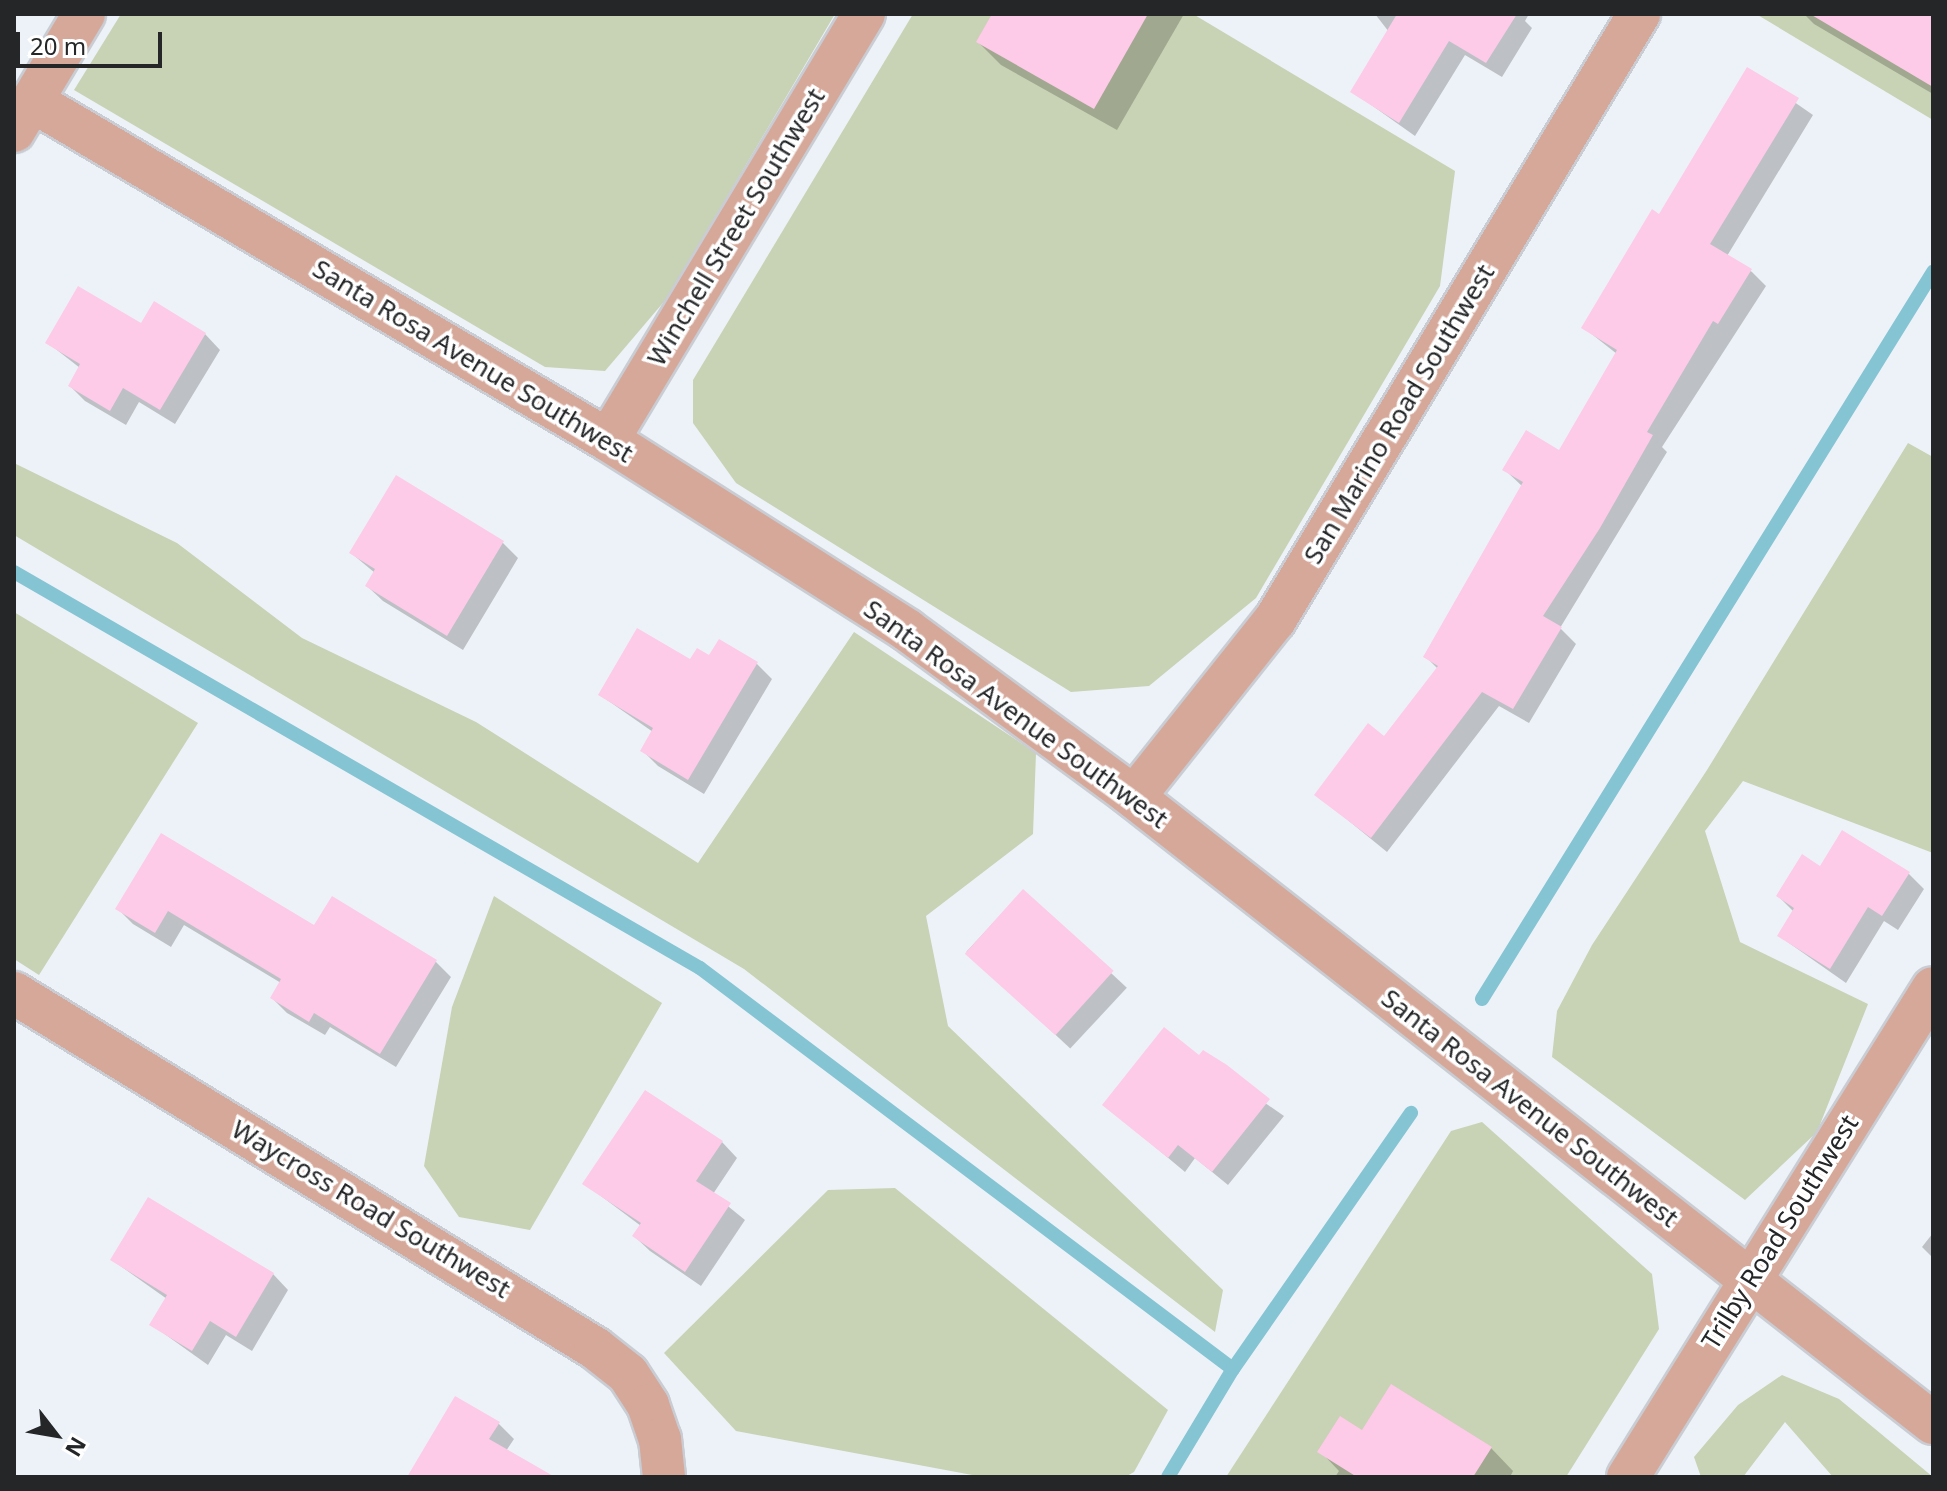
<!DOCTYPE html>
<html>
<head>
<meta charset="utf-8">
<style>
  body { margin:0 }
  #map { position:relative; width:1947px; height:1491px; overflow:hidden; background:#edf2f8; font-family:"Noto Sans",sans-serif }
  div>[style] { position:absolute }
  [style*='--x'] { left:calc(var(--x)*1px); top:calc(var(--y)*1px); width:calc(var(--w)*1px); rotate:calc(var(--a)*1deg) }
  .green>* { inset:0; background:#c8d2b4 }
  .shadow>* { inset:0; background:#0003; transform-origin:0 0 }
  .stream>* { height:14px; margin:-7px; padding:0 7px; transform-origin:7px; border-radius:7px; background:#85c4d3 }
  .building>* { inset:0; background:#fdcae7; transform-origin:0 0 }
  .roads { filter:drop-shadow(2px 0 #c9cdd3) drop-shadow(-2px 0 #c9cdd3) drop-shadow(0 2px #c9cdd3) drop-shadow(0 -2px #c9cdd3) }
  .street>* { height:42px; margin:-21px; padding:0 21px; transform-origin:21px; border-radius:21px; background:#d5a89a }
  span { translate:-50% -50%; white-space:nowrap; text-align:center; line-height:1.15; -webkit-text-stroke:7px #fff; paint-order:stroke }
  .street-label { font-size:26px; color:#242628 }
  .frame { position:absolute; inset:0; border:16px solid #242628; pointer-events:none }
  .north { position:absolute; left:16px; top:1395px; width:80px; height:80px; -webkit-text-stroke:6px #fff; paint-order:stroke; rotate:121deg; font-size:22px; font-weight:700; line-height:32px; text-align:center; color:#242628 }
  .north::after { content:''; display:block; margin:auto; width:28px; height:36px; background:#242628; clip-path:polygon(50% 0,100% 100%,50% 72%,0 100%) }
  .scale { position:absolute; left:16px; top:32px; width:146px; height:36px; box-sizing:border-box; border:4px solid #242628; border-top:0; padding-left:10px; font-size:24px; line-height:28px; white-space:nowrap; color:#242628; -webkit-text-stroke:6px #fff; paint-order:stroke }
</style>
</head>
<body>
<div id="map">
  <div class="green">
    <div style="clip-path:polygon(121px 14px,835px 14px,668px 297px,605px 371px,545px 367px,74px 90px)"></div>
    <div style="clip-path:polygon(913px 14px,1193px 14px,1455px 171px,1440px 286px,1256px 598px,1149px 686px,1071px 692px,736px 483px,693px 423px,693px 380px)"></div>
    <div style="clip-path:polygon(1756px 14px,1933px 14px,1933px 120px)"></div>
    <div style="clip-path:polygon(1908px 443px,1933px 457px,1933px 853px,1743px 781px,1705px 831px,1740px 942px,1868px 1004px,1817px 1132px,1745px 1200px,1552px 1057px,1557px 1011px,1592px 945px,1707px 770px)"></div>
    <div style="clip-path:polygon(14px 463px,177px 543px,302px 638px,476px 722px,698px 863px,854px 632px,1036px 753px,1033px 834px,926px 916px,948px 1026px,1223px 1290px,1215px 1332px,744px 969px,14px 535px)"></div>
    <div style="clip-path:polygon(14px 612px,198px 723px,39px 975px,14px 959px)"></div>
    <div style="clip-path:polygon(494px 896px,662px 1003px,530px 1230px,459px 1217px,424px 1166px,452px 1007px)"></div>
    <div style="clip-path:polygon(1482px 1122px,1652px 1274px,1659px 1329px,1566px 1477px,1226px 1477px,1451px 1131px)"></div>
    <div style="clip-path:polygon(895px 1188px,1168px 1410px,1134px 1472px,1125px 1477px,983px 1477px,736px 1431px,664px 1353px,828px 1190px)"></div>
    <div style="clip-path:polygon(1782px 1375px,1839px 1399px,1933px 1477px,1833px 1477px,1785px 1422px,1743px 1477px,1701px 1477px,1694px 1457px,1738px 1405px)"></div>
  </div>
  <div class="shadow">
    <div style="clip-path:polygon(994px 14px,1184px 14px,1117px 130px,1001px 65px,978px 42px)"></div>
    <div style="clip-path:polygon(1375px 14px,1529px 14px,1525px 21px,1532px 28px,1502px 77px,1465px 55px,1415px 136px,1353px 92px,1389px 32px)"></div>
    <div style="clip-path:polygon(1804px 14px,1933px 14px,1933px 94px,1814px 24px)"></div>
    <div style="clip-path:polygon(1748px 70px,1813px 115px,1727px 256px,1752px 272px,1711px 332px,1752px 272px,1766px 286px,1662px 447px,1667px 452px,1560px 628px,1576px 644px,1529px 723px,1499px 706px,1387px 852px,1317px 795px,1384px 738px,1438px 669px,1425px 656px,1523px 487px,1505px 470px,1560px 452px,1617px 354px,1584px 328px,1660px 216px)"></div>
    <div style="clip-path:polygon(141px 326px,205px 334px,220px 350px,175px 424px,139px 402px,126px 425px,85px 401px,70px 386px,80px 368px,48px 343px)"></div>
    <div style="clip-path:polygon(397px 478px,503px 543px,518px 558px,463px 650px,383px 601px,367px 586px,375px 573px,351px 553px)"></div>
    <div style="clip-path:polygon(710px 658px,757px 664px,772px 679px,704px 794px,658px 766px,642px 750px,653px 732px,600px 695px)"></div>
    <div style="clip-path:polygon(162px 836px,315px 928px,333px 898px,436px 962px,451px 977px,396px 1067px,330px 1027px,325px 1035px,287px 1013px,272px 998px,281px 983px,184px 925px,171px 947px,133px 924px,118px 909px)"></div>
    <div style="clip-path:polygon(1821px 868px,1909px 874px,1924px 889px,1898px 930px,1884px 921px,1846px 983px,1779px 936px,1794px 912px,1778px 896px)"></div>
    <div style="left:1023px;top:891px;width:142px;height:83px;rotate:43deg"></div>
    <div style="clip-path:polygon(1200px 1058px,1284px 1116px,1228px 1185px,1195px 1158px,1185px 1172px,1105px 1105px)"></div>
    <div style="clip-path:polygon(722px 1142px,737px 1158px,713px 1194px,745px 1220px,701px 1286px,650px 1251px,634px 1236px,641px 1226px,585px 1184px)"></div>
    <div style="clip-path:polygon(1933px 1233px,1933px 1258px,1922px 1247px)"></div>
    <div style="clip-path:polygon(112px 1260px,273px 1274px,288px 1290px,252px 1351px,226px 1335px,208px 1365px,152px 1325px,167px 1299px)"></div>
    <div style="clip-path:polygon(498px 1423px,514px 1439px,506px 1451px,542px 1477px,409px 1477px)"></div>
    <div style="clip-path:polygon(1363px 1433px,1491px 1448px,1513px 1471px,1510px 1477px,1335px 1477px,1339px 1471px,1320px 1451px)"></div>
  </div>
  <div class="stream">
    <div style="--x:14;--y:572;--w:792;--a:30"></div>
    <div style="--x:700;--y:968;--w:667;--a:36.96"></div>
    <div style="--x:1482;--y:999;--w:856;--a:-58.19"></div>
    <div style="--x:1168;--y:1477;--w:126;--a:-59"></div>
    <div style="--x:1233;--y:1369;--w:312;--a:-55.2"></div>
  </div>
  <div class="building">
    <div style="clip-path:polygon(992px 14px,1148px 14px,1094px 109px,976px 42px)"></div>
    <div style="clip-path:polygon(1397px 14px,1517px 14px,1486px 63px,1449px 41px,1399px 123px,1350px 92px)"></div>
    <div style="clip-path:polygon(1810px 14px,1933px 14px,1933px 87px)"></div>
    <div style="clip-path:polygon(1747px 67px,1799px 98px,1710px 244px,1752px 269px,1718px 324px,1713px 321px,1647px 432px,1653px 435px,1600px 528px,1543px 616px,1562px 627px,1513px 709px,1482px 692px,1371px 838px,1314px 795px,1368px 723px,1384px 736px,1438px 666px,1423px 657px,1523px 482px,1502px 470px,1526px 430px,1559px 450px,1617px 350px,1581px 328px,1652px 209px,1659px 214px)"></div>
    <div style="clip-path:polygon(78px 286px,141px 323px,154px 301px,206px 333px,160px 410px,123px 388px,110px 411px,68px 386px,80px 364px,45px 343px)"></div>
    <div style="clip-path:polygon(396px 475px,504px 541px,447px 636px,365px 586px,375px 569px,349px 553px)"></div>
    <div style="clip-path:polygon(637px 628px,690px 659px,697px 648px,709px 655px,719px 639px,758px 662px,688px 780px,640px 751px,653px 728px,598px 695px)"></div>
    <div style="clip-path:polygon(1842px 830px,1910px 872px,1882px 916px,1868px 907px,1830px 969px,1777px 936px,1794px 908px,1776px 896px,1802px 854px,1820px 866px)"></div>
    <div style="clip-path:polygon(161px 833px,314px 925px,332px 896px,437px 960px,380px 1054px,314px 1013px,309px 1022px,270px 998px,281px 979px,168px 911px,155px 933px,115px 909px)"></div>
    <div style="left:1023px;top:889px;width:122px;height:87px;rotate:42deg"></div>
    <div style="clip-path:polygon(1164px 1027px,1199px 1055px,1203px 1050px,1227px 1065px,1270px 1099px,1212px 1172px,1178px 1145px,1168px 1158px,1102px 1105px)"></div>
    <div style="clip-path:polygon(645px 1090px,723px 1141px,696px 1181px,731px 1203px,685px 1272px,632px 1236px,641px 1223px,582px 1184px)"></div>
    <div style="clip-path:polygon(148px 1197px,274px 1273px,236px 1337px,210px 1321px,192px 1351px,149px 1325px,167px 1295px,110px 1260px)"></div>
    <div style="clip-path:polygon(1391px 1384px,1492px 1447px,1473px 1477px,1357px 1477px,1317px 1452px,1340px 1416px,1362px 1430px)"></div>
    <div style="clip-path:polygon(455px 1396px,500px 1422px,489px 1439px,555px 1477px,407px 1477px)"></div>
  </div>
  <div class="roads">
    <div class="street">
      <div style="--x:32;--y:101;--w:668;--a:30.48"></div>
      <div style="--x:608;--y:440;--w:354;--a:32.4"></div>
      <div style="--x:907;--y:630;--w:272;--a:36.3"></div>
      <div style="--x:1126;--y:791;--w:1025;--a:38.07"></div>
      <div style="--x:14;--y:131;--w:136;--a:-59.1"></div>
      <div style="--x:608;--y:440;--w:497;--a:-59"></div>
      <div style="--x:1134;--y:797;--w:226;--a:-51.5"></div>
      <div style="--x:1275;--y:620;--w:707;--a:-59.01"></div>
      <div style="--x:14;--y:993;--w:681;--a:31.43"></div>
      <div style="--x:595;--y:1348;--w:42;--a:38.2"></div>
      <div style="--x:628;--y:1374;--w:37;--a:57"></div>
      <div style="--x:648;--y:1405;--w:36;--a:71"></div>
      <div style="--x:660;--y:1439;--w:38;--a:84"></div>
      <div style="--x:1628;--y:1477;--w:576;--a:-58.05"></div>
    </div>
  </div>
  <div class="street-label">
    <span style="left:736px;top:227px;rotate:-59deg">Winchell Street Southwest</span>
    <span style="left:473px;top:361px;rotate:31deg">Santa Rosa Avenue Southwest</span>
    <span style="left:1399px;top:414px;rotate:-59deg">San Marino Road Southwest</span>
    <span style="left:1016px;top:714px;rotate:36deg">Santa Rosa Avenue Southwest</span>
    <span style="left:1530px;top:1108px;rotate:38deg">Santa Rosa Avenue Southwest</span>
    <span style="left:371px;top:1209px;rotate:31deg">Waycross Road Southwest</span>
    <span style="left:1780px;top:1232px;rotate:-58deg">Trilby Road Southwest</span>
  </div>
  <div class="frame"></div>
  <div class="north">N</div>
  <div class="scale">20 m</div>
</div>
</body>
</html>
